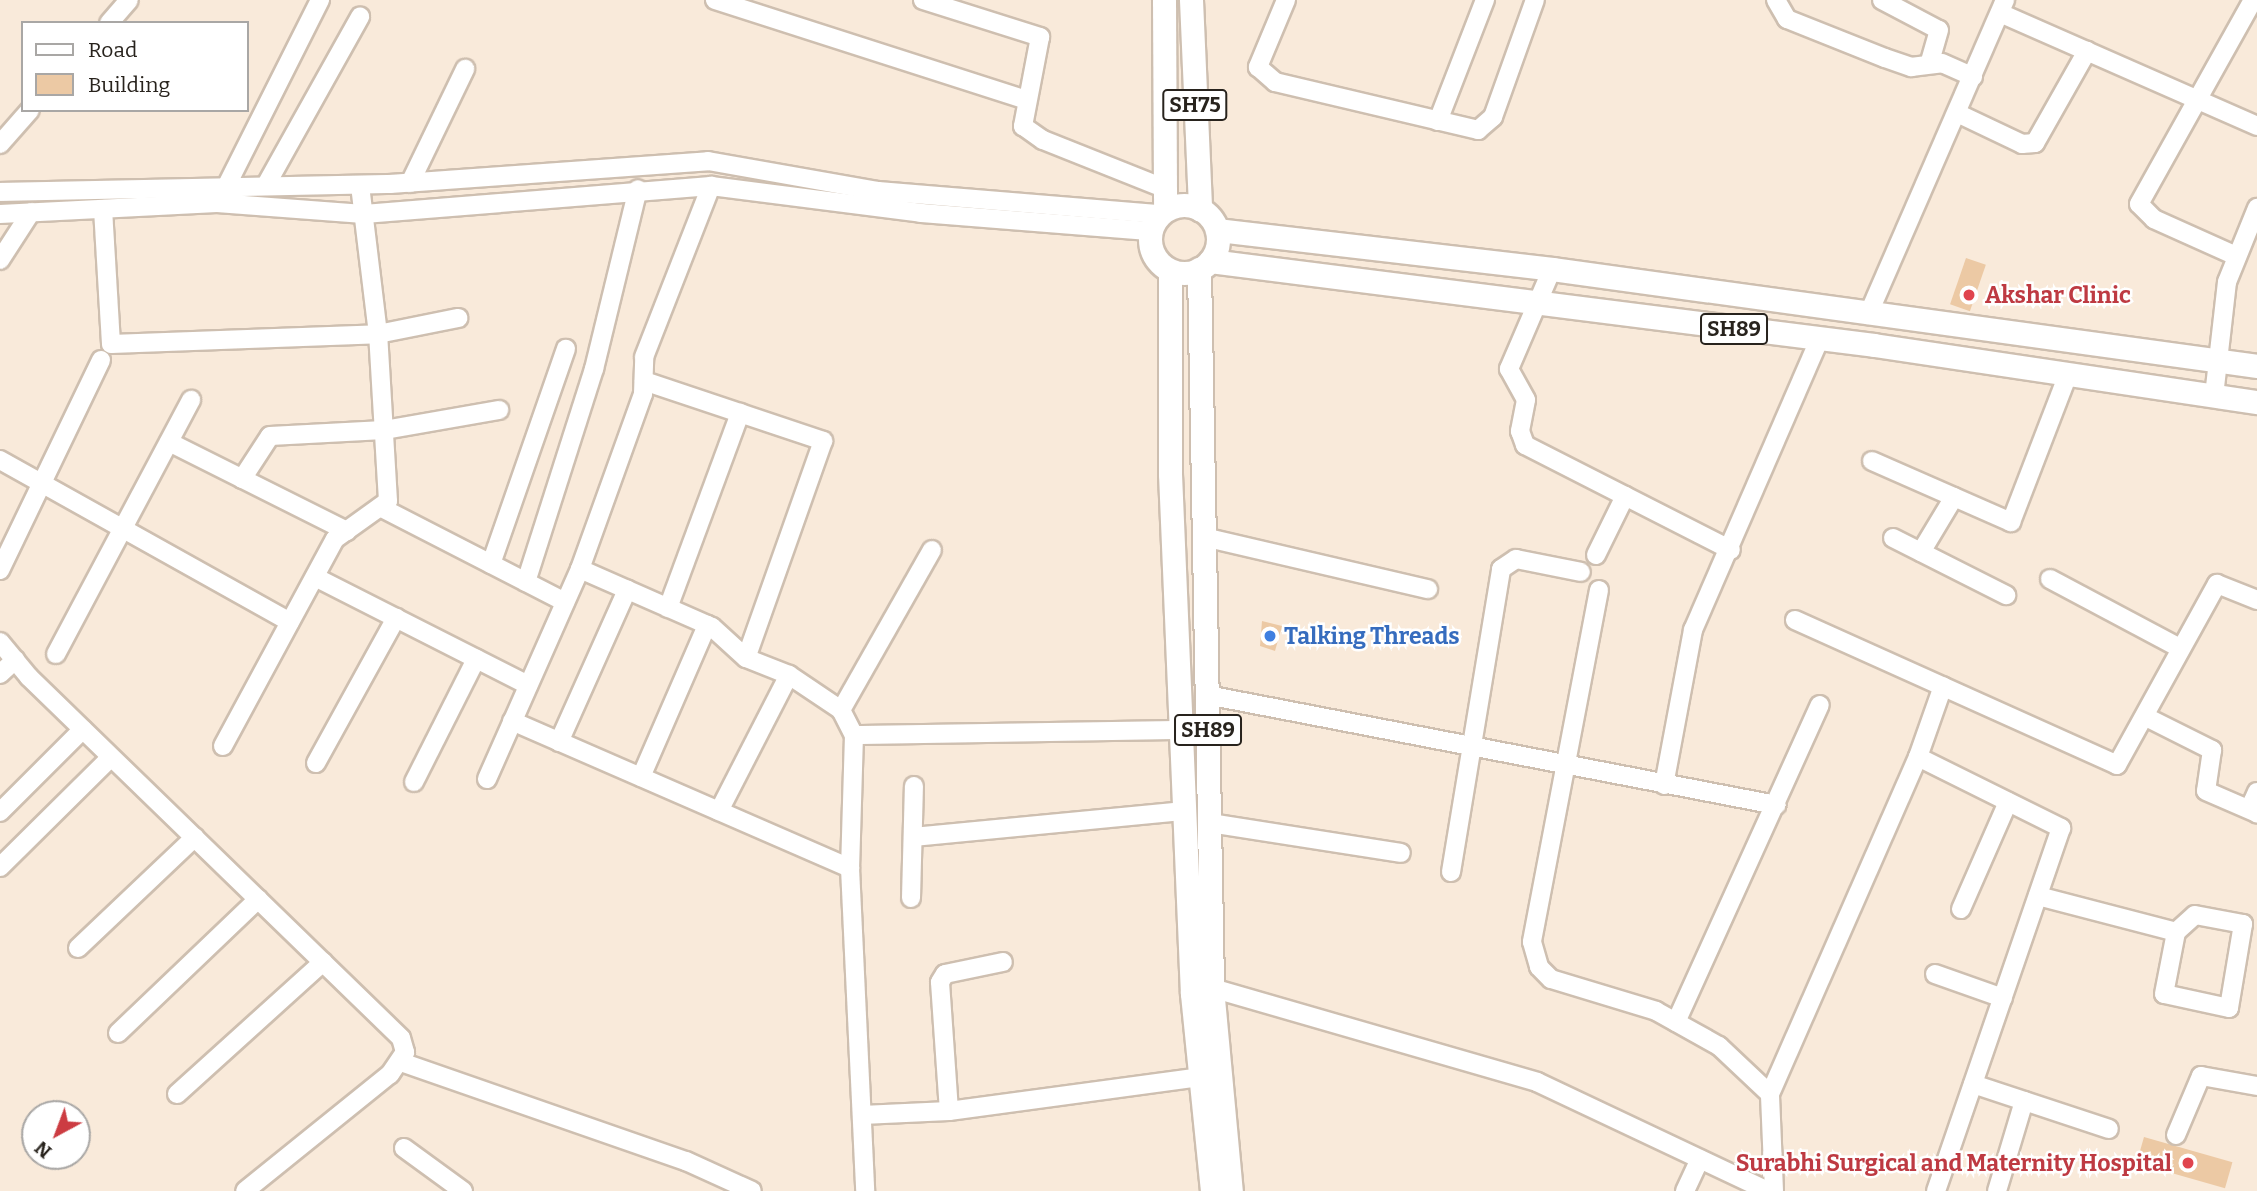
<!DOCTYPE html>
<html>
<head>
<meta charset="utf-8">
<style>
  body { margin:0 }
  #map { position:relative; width:2257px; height:1191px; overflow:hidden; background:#f9eada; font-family:Bitter,serif }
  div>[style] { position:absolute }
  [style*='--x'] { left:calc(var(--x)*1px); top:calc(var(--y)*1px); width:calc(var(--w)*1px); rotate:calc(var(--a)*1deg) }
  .building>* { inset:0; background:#ecc9a4; transform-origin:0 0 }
  .roads { filter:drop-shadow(2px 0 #cebfb0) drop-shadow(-2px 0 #cebfb0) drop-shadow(0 2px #cebfb0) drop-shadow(0 -2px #cebfb0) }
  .minor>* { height:18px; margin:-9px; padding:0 9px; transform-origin:9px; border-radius:9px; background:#fff }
  .major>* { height:23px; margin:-11.5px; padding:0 11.5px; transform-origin:11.5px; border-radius:11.5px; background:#fff }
  .major>.ring { margin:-11.5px; padding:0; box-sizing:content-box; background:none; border:23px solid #fff; border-radius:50% }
  .dots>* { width:19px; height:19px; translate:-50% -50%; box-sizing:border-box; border:4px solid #fff; border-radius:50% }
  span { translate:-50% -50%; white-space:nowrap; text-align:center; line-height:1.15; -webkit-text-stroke:5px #fff; paint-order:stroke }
  .shield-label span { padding:2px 5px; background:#fff; border:2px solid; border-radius:5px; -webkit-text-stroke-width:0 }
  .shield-label { font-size:21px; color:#28231d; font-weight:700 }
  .health-label { font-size:23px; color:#be3a42; font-weight:700 }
  .left { translate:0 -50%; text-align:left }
  .right { translate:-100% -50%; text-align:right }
  .shop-label { font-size:23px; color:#366cbe; font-weight:700 }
  .legend { position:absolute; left:21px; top:21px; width:228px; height:91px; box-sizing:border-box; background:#fff; border:2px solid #a9a7a5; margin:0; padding:9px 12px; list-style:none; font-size:21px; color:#28231d }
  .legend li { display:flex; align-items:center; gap:14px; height:35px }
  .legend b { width:35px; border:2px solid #a9a7a5 }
  .north { position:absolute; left:21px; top:1100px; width:70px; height:70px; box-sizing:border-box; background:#fff; border:2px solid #a9a7a5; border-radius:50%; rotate:221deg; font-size:19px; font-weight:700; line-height:28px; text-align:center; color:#28231d }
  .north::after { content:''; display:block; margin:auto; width:24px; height:32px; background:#cc3c42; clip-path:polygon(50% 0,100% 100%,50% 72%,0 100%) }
</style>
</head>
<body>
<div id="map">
  <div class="building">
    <div style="left:1966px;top:258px;width:21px;height:49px;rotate:19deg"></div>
    <div style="clip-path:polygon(1262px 621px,1282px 626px,1275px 651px,1260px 646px)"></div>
    <div style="left:2144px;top:1137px;width:92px;height:27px;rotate:16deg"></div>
  </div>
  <div class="roads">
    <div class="minor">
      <div style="--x:715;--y:0;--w:324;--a:17.8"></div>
      <div style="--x:923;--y:0;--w:123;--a:17.5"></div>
      <div style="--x:1040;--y:37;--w:91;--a:100.8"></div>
      <div style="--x:1023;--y:126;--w:24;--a:35"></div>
      <div style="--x:1043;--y:140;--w:132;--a:21.7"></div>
      <div style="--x:1286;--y:0;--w:73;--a:112.7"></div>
      <div style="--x:1258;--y:67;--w:23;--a:41"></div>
      <div style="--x:1275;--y:82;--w:209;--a:13.3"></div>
      <div style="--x:1478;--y:130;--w:20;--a:-41"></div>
      <div style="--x:1493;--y:117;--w:124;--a:-70.3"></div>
      <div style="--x:1776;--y:0;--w:22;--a:60"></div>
      <div style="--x:1787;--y:19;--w:105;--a:21.7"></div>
      <div style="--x:1885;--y:58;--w:28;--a:19"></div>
      <div style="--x:1911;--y:67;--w:31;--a:-7"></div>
      <div style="--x:1942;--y:63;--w:34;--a:24"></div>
      <div style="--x:1882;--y:0;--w:64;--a:27.8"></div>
      <div style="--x:1939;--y:30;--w:33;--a:106"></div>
      <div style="--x:2000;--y:13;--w:281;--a:23.7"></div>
      <div style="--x:109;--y:23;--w:30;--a:-49"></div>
      <div style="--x:1957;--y:113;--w:72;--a:25.5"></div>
      <div style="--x:2022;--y:144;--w:13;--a:-4"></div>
      <div style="--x:2035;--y:143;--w:106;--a:-60.5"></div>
      <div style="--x:1438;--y:121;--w:130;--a:-68.8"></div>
      <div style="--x:0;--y:144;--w:45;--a:-48.6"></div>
      <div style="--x:410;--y:183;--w:127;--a:-64.2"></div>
      <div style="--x:227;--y:185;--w:207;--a:-63.3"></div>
      <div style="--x:266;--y:185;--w:193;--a:-60.8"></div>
      <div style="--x:0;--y:192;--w:390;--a:-1.2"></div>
      <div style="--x:390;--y:184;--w:319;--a:-4.1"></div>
      <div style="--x:708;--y:161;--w:173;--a:10"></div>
      <div style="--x:878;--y:191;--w:283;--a:4.7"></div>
      <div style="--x:103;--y:209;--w:135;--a:86.6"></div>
      <div style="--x:111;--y:344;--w:267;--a:-2.1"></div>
      <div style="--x:378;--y:334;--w:82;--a:-11.3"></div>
      <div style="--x:0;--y:214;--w:217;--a:-2.9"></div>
      <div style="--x:217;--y:203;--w:147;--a:4.3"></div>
      <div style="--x:364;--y:214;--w:348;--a:-4.6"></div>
      <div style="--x:711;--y:186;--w:212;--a:7.3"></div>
      <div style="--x:921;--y:213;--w:232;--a:4.5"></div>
      <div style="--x:2234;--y:255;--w:88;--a:-155.8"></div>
      <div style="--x:2154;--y:219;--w:21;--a:-135"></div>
      <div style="--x:2139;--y:204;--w:234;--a:-60.8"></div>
      <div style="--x:0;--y:260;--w:57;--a:-57.1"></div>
      <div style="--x:1552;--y:269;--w:109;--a:113.3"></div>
      <div style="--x:1509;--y:369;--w:35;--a:61"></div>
      <div style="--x:1526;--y:400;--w:32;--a:101"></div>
      <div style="--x:1520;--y:431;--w:15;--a:70"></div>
      <div style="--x:1525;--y:445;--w:231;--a:27"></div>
      <div style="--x:1868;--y:315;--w:344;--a:-66.5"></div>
      <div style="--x:644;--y:381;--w:189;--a:18.5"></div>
      <div style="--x:823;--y:441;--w:230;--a:109.5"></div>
      <div style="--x:2214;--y:396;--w:115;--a:-83.5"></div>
      <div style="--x:2227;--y:282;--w:80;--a:-67.9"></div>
      <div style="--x:169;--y:442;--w:199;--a:26.6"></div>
      <div style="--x:0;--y:460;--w:332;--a:29.2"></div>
      <div style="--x:1872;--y:461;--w:152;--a:23.7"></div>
      <div style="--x:2011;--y:522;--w:159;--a:-68.9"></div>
      <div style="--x:242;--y:479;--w:51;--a:-56.9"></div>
      <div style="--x:270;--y:436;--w:114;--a:-3"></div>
      <div style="--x:384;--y:430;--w:117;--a:-9.9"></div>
      <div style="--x:380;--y:507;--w:208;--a:27.2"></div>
      <div style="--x:1204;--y:537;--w:230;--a:13.1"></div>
      <div style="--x:1893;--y:538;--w:127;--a:26.8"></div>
      <div style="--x:1921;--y:552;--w:64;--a:-59"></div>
      <div style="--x:1596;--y:555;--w:66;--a:-63.8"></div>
      <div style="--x:491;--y:564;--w:228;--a:-70.8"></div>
      <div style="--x:580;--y:569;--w:144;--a:23.7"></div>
      <div style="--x:712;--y:627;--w:46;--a:42.4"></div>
      <div style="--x:746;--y:658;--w:46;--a:21.6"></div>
      <div style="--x:789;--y:675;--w:63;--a:33.9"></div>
      <div style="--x:841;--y:710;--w:28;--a:63"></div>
      <div style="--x:854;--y:735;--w:328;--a:-0.9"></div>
      <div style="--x:0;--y:570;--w:233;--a:-64.3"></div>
      <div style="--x:315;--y:577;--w:239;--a:26.9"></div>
      <div style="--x:2050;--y:579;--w:147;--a:28"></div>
      <div style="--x:526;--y:582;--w:224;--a:-72.3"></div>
      <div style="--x:594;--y:369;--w:185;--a:-76.3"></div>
      <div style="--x:1599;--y:590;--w:358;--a:100.8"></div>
      <div style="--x:1532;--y:942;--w:26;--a:74"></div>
      <div style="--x:1539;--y:967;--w:17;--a:45"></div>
      <div style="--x:1551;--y:979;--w:110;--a:16.9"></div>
      <div style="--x:1656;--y:1011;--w:72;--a:29.1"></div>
      <div style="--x:1719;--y:1046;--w:70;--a:43.3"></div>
      <div style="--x:668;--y:608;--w:208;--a:-69.7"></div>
      <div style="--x:1795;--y:620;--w:353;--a:24.2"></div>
      <div style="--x:2117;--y:765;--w:207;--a:-61.1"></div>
      <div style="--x:2217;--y:584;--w:43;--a:21.8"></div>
      <div style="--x:0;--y:642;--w:45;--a:50.4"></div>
      <div style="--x:29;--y:677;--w:518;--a:44.14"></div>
      <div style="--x:401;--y:1038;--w:15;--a:74"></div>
      <div style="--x:405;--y:1052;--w:27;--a:124"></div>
      <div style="--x:390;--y:1074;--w:186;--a:141.1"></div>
      <div style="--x:56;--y:654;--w:288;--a:-62"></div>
      <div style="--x:0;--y:674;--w:21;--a:-43"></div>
      <div style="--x:1207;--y:695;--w:580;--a:10.94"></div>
      <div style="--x:841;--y:710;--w:184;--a:-60.4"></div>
      <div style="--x:2146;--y:717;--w:74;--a:26.6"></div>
      <div style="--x:2212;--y:750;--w:41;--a:98.3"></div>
      <div style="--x:2206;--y:791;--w:56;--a:23.3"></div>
      <div style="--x:512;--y:721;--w:369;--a:23.5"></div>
      <div style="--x:854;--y:735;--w:133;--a:91.7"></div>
      <div style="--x:850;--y:868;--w:323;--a:87.3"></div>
      <div style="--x:559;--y:742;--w:167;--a:-65.9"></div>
      <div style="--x:223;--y:746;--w:235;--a:-61.6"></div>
      <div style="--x:335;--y:539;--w:65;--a:-35.6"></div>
      <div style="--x:388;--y:501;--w:167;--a:-93.4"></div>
      <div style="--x:378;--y:334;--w:150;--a:-96.9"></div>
      <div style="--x:1918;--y:757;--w:75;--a:-70.6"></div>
      <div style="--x:316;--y:763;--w:166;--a:-61.1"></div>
      <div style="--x:641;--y:777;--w:166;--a:-66.5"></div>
      <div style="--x:487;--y:779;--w:230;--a:-66.1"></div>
      <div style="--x:580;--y:569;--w:186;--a:-70.2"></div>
      <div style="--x:643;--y:394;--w:37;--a:-88"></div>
      <div style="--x:644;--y:357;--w:184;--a:-68.6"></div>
      <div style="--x:414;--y:782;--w:138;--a:-63.2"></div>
      <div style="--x:1664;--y:785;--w:158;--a:-79.4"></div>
      <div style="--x:1693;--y:630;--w:316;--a:-66.5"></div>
      <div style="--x:2257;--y:792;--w:10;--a:114"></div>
      <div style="--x:2253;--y:801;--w:13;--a:72"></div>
      <div style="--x:719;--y:811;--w:153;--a:-62.8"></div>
      <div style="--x:0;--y:812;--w:117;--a:-45"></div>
      <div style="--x:1210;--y:823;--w:193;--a:8.9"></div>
      <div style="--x:913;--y:837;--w:273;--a:-5.5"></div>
      <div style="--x:0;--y:867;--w:156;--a:-44.7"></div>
      <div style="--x:1451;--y:872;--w:307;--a:-80.6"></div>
      <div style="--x:1501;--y:569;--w:18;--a:-34"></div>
      <div style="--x:1516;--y:559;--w:66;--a:11.3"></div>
      <div style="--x:2038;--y:896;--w:143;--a:14.6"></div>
      <div style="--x:2176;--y:932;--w:25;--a:-42"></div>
      <div style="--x:2195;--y:915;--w:49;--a:10.6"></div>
      <div style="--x:2243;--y:924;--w:85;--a:99.5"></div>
      <div style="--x:2229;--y:1008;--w:66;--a:-167.8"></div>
      <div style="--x:2164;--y:994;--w:63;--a:-79"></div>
      <div style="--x:911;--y:898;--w:112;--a:-88.5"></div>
      <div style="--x:1961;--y:909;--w:117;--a:-66.3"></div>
      <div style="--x:78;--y:948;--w:161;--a:-43.5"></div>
      <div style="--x:1935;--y:974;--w:72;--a:19.4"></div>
      <div style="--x:1212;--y:988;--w:338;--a:16.1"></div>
      <div style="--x:1537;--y:1082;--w:255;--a:25.3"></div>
      <div style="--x:1676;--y:1022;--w:348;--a:-65.6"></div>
      <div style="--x:118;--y:1033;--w:194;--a:-43.7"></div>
      <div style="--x:401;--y:1062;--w:302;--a:19.2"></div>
      <div style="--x:686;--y:1161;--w:72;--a:24.4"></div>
      <div style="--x:1973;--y:1084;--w:143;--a:18.3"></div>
      <div style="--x:177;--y:1094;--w:197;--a:-42.1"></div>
      <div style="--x:949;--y:1111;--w:129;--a:-94"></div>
      <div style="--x:940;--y:982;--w:9;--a:-58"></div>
      <div style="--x:945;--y:974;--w:59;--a:-11.7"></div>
      <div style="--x:862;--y:1115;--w:87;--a:-2.6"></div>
      <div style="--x:949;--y:1111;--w:253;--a:-7.7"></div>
      <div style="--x:2176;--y:1135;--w:64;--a:-67"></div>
      <div style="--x:2201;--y:1076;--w:57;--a:10.1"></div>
      <div style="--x:404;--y:1148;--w:73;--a:36.1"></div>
      <div style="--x:1685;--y:1191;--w:35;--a:-65"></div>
      <div style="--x:1774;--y:1191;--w:97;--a:-92.4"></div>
      <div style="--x:1770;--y:1094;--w:368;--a:-66.3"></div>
      <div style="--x:1918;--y:757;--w:160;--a:26.4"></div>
      <div style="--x:2061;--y:828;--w:384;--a:109"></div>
      <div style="--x:1997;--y:1191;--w:94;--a:-73.3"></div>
    </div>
    <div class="major">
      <div style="--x:1164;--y:0;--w:210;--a:89.7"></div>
      <div style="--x:1191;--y:0;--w:210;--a:87.5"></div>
      <div class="ring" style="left:1150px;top:205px;width:45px;height:45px"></div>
      <div style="--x:1217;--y:230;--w:337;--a:6.6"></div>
      <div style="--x:1552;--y:269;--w:712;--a:7.83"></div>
      <div style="--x:1210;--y:261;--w:669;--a:7.21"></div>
      <div style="--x:1874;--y:345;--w:387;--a:8.5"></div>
      <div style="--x:1199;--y:269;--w:719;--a:88.96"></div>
      <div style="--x:1212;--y:988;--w:204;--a:84.7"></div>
      <div style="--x:1170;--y:271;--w:203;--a:90"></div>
      <div style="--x:1170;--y:474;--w:520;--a:87.58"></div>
      <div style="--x:1192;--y:994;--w:198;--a:84.2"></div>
    </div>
  </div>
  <div class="dots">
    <div style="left:1969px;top:295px;background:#e0444e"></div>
    <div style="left:1270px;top:636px;background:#3f7fe0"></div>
    <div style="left:2188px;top:1163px;background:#e0444e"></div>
  </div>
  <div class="shield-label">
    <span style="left:1195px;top:105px">SH75</span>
    <span style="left:1734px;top:329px">SH89</span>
    <span style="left:1208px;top:730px">SH89</span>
  </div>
  <div class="health-label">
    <span class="left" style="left:1985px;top:295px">Akshar Clinic</span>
    <span class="right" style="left:2172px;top:1163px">Surabhi Surgical and Maternity Hospital</span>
  </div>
  <div class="shop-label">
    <span class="left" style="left:1284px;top:636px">Talking Threads</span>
  </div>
  <ul class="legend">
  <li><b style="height:9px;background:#fff"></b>Road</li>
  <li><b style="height:19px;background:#ecc9a4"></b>Building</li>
  </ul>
  <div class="north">N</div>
</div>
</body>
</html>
